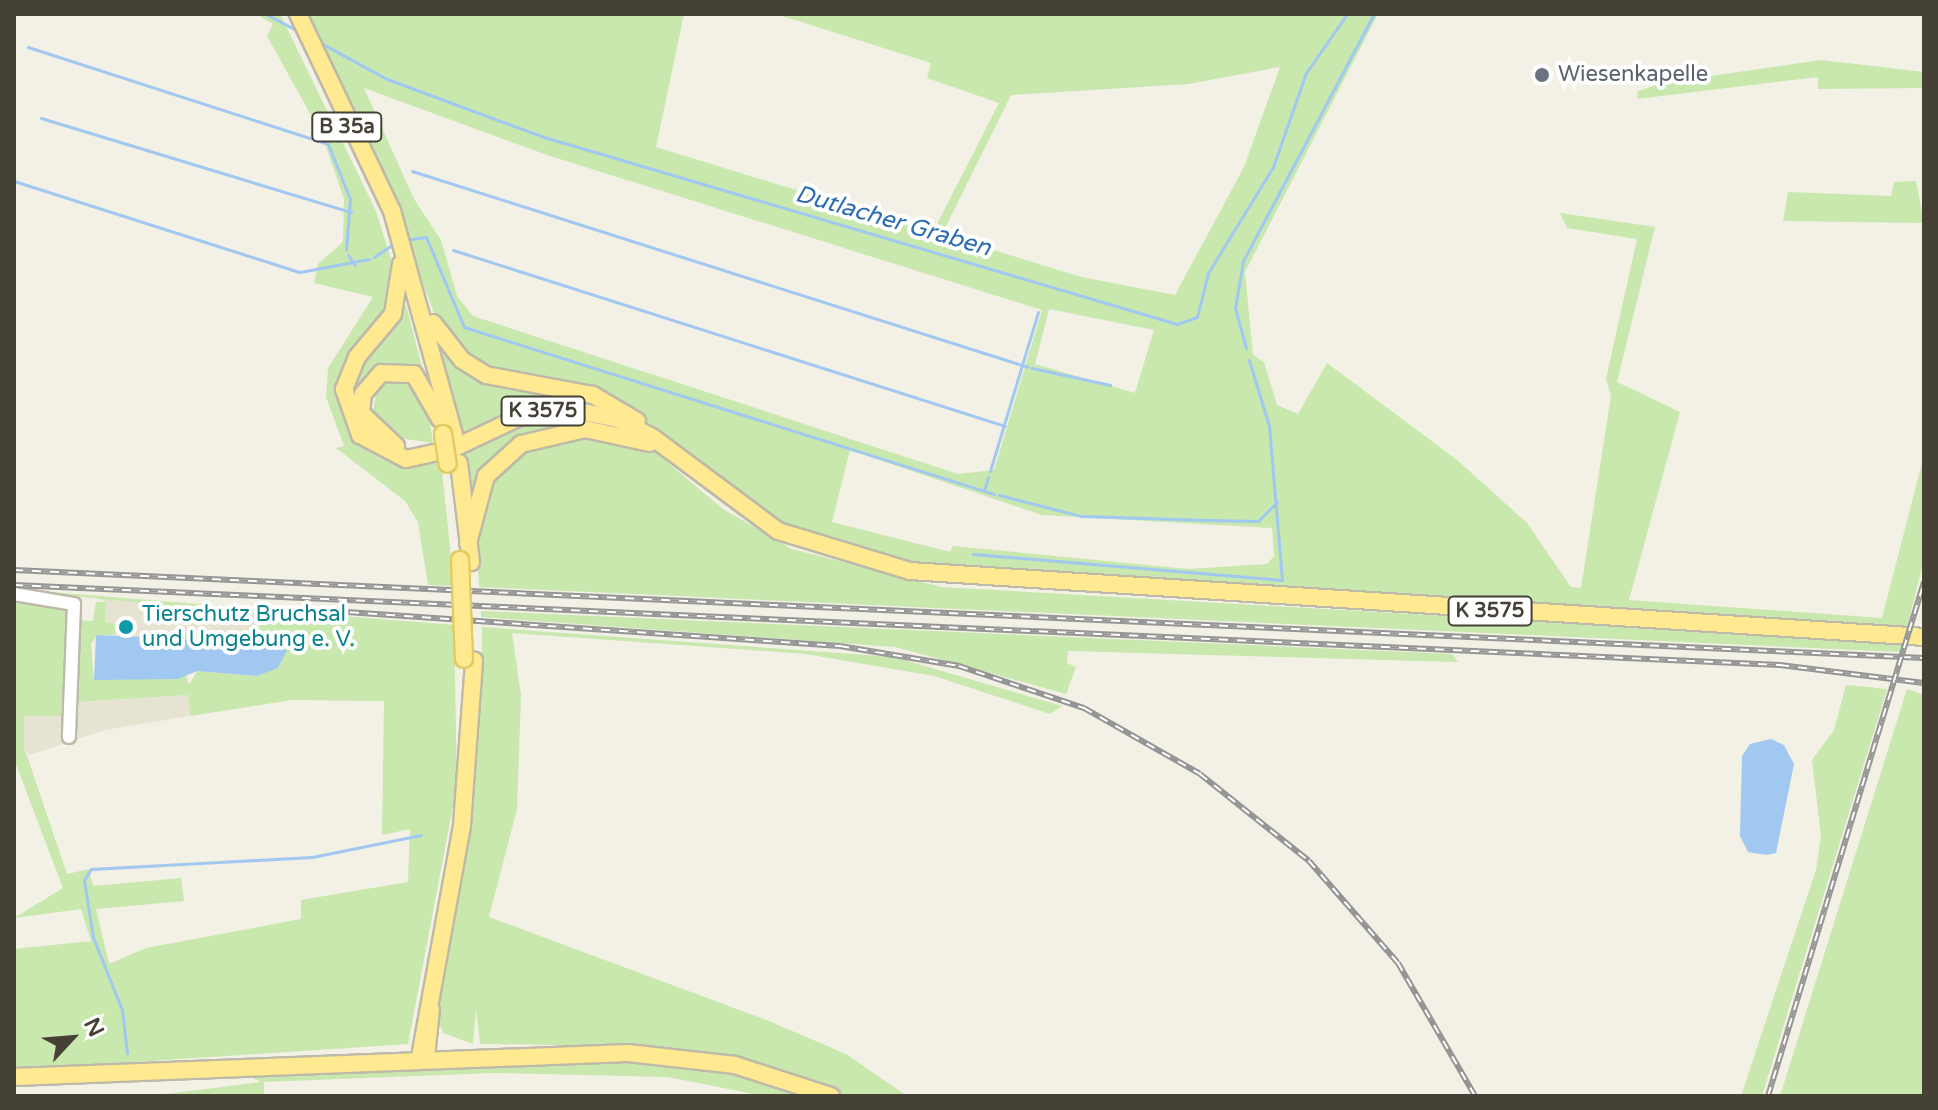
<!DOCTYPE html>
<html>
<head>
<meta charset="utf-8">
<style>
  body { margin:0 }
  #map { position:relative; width:1938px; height:1110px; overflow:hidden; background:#f3f0e5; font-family:"Varela Round",sans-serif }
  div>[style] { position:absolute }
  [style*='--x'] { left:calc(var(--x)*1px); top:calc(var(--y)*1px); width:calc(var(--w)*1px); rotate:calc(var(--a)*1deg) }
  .residential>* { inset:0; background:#e7e3d3 }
  .green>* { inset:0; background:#c8e8ae }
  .water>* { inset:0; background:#a1c8f1 }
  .stream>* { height:3px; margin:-1.5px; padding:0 1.5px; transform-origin:1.5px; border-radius:1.5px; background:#a1c8f1 }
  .roads { filter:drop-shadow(2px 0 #beb9a8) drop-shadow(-2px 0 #beb9a8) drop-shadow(0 2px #beb9a8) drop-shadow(0 -2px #beb9a8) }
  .minor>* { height:12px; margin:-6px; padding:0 6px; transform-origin:6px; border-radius:6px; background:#fff }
  .major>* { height:16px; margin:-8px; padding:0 8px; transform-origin:8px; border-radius:8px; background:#ffea92 }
  .rail>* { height:6px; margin-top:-3px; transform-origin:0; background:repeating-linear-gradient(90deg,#fff 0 9px,#959595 0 18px); box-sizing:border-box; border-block:2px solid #959595 }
  .bridges { filter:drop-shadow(2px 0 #e4ca62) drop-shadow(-2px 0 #e4ca62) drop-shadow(0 2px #e4ca62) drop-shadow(0 -2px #e4ca62) }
  .major-bridge>* { height:16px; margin:-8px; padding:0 8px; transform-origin:8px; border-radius:8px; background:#ffea92 }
  .dots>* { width:22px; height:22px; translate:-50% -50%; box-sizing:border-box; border:4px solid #fff; border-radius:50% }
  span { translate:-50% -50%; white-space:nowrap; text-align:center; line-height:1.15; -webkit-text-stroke:8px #fff; paint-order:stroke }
  .shield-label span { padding:2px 6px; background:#fff; border:2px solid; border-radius:6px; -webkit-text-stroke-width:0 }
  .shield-label { font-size:20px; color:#454135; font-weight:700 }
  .worship-label { font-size:22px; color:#5b616d }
  .left { translate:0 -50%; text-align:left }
  .culture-label { font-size:22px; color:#0d838f }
  .water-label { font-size:24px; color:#2d6db2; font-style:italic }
  .frame { position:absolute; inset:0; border:16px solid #454135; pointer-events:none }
  .north { position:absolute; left:32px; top:998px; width:80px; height:80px; -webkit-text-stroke:6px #fff; paint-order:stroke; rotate:64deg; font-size:22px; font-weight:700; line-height:32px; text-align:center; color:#454135 }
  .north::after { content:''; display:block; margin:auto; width:28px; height:36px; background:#454135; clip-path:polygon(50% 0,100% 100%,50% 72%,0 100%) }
</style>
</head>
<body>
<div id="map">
  <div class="residential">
    <div style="clip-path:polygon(88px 595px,262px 615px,261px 630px,176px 632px,176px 642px,146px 642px,114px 635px,116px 624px,105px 622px,106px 602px)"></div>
    <div style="clip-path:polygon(188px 695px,190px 716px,105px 730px,30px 755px,24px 748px,24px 716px,61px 716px,71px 703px)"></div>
  </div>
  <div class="green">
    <div style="clip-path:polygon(256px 14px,280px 14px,376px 211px,394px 269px,391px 308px,342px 378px,363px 444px,401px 465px,441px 461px,454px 586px,428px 585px,418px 522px,405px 501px,336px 448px,344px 446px,326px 397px,328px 368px,373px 297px,314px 283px,318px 264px,343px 242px,344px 199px,322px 135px,267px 36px,273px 24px)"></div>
    <div style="clip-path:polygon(evenodd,306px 14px,684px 14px,656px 147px,933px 232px,999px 103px,927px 78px,931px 63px,776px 14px,1378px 14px,1245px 272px,1253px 355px,1264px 362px,1277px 405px,1298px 414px,1327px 363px,1457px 460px,1527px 523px,1571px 587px,1581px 588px,1611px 396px,1606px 379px,1637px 239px,1567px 228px,1560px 213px,1655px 227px,1617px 382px,1680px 412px,1629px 600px,1882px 618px,1924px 455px,1924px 559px,1906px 632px,911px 565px,783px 524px,635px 412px,470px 361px,435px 316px,375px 151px,306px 14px,1280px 67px,1244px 167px,1175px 295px,1081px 277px,942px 234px,1011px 95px,1188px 84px,1280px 67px,306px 14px,364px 88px,547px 155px,1042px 310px,994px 470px,958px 474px,473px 316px,457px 296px,441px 240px,414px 199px,364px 88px,306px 14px,1049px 309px,1154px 330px,1135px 393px,1035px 364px,1049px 309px,306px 14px,850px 450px,1042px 515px,1272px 528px,1274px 556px,1267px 564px,1189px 569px,953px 546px,950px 552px,832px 522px,850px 450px)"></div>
    <div style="clip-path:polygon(1821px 60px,1924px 72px,1924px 88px,1818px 89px,1818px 77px,1637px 99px,1638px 91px,1663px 83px)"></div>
    <div style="clip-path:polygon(1916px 181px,1924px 223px,1783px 221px,1788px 192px,1891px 196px,1894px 182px)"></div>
    <div style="clip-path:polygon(406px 305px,422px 367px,374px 370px,350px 399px,365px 359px)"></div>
    <div style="clip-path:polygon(441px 348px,452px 357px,623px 413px,554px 403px,463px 437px)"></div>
    <div style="clip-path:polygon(388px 383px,412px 384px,428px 408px,433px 443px,391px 437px,372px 415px,377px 390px)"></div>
    <div style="clip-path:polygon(588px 416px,630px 431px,585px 424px,532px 432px,493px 458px,469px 497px,464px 451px,541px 418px)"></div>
    <div style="clip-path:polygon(569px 434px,655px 452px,723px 509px,792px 549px,942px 587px,1903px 642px,1901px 652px,479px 587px,475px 521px,482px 490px,508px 457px)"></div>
    <div style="clip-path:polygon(evenodd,14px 589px,454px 625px,457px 785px,408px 1044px,14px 1070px,14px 949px,91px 941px,81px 909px,14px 918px,63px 888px,14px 759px,14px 589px,63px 595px,261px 615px,260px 630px,175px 632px,176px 642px,260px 643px,282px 663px,257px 676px,197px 671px,189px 685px,186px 675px,94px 680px,91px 644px,97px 635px,114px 635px,116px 624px,105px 622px,106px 602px,96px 602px,93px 621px,76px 620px,73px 694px,79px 702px,188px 695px,190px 716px,292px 700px,384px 701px,382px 835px,410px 829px,408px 882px,301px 900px,301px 919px,146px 948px,109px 964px,96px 909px,184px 901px,181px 878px,93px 886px,89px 869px,67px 874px,24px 747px,24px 716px,61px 716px,71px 604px,63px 595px)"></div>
    <div style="clip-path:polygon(481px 611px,1452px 654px,1458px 662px,1068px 651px,1067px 663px,1076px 667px,1066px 694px,895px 647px,481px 617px)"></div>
    <div style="clip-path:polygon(482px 627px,894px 657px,1062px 706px,1050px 714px,934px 676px,806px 654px,512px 633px,521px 695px,517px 809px,489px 917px,769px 1021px,846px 1054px,907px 1096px,843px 1096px,559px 1045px,480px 1044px,476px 1009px,473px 1044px,443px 1033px,435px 1013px,482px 687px)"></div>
    <div style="clip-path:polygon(1846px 685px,1887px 689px,1762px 1096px,1741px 1096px,1816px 870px,1821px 836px,1812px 760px,1834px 730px)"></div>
    <div style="clip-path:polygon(1907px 689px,1924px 695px,1924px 1096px,1780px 1096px)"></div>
    <div style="clip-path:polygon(619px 1058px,749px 1073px,819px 1096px,764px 1096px,668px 1077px,494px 1073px,264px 1082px,264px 1096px,150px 1096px,261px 1082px,246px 1075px)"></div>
  </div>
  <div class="water">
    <div style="clip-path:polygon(96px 635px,260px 642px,287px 650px,278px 668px,257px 676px,197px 671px,178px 679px,94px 680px)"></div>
    <div style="clip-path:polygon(1771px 739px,1784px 745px,1794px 764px,1776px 853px,1766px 855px,1748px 852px,1740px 836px,1742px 756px,1750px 744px)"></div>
  </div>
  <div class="stream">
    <div style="--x:266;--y:14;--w:36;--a:28"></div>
    <div style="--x:319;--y:42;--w:77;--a:28.6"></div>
    <div style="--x:387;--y:79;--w:167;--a:20.3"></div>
    <div style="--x:544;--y:137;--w:660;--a:16.46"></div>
    <div style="--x:1177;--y:324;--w:21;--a:-19"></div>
    <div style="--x:1197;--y:317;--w:45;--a:-76"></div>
    <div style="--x:1208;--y:273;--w:124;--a:-58.5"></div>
    <div style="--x:1273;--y:167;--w:100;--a:-70.7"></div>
    <div style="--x:1306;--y:73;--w:72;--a:-55.2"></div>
    <div style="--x:28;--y:47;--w:315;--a:17.9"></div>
    <div style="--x:328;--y:144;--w:59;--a:68.2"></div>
    <div style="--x:350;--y:199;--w:51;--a:94.5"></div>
    <div style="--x:41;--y:118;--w:324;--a:16.9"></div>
    <div style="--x:412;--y:171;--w:646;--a:17.65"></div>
    <div style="--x:14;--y:181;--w:300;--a:17.7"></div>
    <div style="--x:300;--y:272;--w:70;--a:-10.7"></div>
    <div style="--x:404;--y:240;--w:22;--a:-8"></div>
    <div style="--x:426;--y:237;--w:98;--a:67.1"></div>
    <div style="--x:464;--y:327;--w:556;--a:17.49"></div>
    <div style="--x:453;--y:250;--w:579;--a:17.68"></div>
    <div style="--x:348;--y:255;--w:12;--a:55"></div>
    <div style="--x:374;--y:257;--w:23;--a:-34"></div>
    <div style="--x:1246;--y:348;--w:41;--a:-105.4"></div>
    <div style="--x:1235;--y:308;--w:48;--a:-80.3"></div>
    <div style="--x:1243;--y:261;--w:280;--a:-62.1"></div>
    <div style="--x:1032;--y:368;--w:80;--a:12.3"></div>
    <div style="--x:990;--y:471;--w:166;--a:-73.2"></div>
    <div style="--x:984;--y:491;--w:15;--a:-74"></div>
    <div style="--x:999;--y:495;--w:85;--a:14.4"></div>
    <div style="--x:1081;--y:516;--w:126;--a:1.8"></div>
    <div style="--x:1207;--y:520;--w:51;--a:1.1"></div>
    <div style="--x:1258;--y:521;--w:27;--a:-45"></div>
    <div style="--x:973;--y:554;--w:310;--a:4.8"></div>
    <div style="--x:1282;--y:580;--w:155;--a:-94.8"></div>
    <div style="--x:1269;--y:426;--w:69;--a:-106.9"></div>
    <div style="--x:127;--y:1053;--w:43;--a:-96.6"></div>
    <div style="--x:122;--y:1010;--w:79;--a:-111.7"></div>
    <div style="--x:93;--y:937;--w:58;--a:-99"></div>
    <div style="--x:84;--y:880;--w:13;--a:-58"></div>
    <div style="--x:91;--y:869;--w:221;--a:-3.1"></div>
    <div style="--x:312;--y:857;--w:111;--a:-11.4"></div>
  </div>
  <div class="roads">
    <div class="minor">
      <div style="--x:14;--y:594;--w:61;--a:9.5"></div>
      <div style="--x:74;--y:604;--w:133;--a:92.2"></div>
    </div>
    <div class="major">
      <div style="--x:298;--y:14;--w:218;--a:64.5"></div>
      <div style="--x:392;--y:211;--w:232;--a:74.5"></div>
      <div style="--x:401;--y:264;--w:51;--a:99.1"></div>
      <div style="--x:393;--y:314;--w:56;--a:129.9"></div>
      <div style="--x:357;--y:357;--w:35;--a:112"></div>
      <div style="--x:344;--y:389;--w:49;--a:70.8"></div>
      <div style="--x:360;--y:435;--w:52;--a:27.6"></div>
      <div style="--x:406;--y:459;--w:47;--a:-12.3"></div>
      <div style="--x:452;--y:449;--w:75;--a:-25.2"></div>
      <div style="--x:520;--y:417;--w:50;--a:-9.3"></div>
      <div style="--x:569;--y:409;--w:50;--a:11.5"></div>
      <div style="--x:618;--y:419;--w:38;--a:28"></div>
      <div style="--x:652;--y:437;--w:157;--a:36.7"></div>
      <div style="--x:778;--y:531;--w:138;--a:16.9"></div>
      <div style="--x:910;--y:571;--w:1016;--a:3.72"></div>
      <div style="--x:433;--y:323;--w:47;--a:51.9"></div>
      <div style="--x:462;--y:360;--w:28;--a:32"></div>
      <div style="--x:486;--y:375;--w:109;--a:10.6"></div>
      <div style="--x:593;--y:395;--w:51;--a:30.6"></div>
      <div style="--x:396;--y:446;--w:48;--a:-136.7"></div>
      <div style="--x:361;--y:413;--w:19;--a:-84"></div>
      <div style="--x:363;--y:394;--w:28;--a:-49"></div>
      <div style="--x:381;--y:373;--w:33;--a:2"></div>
      <div style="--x:414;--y:374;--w:52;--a:60"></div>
      <div style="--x:459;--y:463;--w:100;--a:83.1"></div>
      <div style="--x:468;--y:543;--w:69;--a:-75"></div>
      <div style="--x:486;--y:476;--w:47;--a:-42.4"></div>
      <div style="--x:521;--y:444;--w:66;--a:-13.2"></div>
      <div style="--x:585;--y:429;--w:66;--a:12.2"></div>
      <div style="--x:420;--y:1057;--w:236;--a:-79.7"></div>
      <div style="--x:462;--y:825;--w:165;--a:-85.8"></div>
      <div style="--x:426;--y:1057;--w:48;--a:-84.1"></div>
      <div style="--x:14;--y:1077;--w:614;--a:-2.24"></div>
      <div style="--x:628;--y:1053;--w:108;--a:6.4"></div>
      <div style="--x:735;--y:1065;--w:101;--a:17.9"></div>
    </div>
  </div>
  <div class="rail">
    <div style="--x:14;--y:570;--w:1912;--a:2.64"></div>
    <div style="--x:14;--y:585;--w:1768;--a:2.59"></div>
    <div style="--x:1780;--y:665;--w:145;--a:7.1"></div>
    <div style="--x:332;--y:611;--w:509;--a:3.94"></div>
    <div style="--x:840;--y:646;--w:121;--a:9.5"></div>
    <div style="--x:959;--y:666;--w:132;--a:18.6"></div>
    <div style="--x:1084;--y:708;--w:133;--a:29.6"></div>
    <div style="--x:1200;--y:774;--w:139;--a:38.6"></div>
    <div style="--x:1309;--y:861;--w:135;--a:48.9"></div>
    <div style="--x:1398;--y:963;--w:154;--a:59.9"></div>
    <div style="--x:1768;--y:1096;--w:537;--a:-73.12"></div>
  </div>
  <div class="bridges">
    <div class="major-bridge">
      <div style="--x:443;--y:434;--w:30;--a:81"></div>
      <div style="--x:460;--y:560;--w:99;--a:87.7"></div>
    </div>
  </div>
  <div class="dots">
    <div style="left:1542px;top:75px;background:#6b7280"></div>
    <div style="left:126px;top:627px;background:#0f9aa8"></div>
  </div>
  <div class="shield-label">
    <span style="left:347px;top:127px">B 35a</span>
    <span style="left:543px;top:411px">K 3575</span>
    <span style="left:1490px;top:611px">K 3575</span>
  </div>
  <div class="worship-label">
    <span class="left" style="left:1558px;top:75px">Wiesenkapelle</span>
  </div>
  <div class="culture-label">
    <span class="left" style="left:142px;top:627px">Tierschutz Bruchsal<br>und Umgebung e. V.</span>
  </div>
  <div class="water-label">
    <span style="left:893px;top:221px;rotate:16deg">Dutlacher Graben</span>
  </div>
  <div class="frame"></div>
  <div class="north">N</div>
</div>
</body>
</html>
